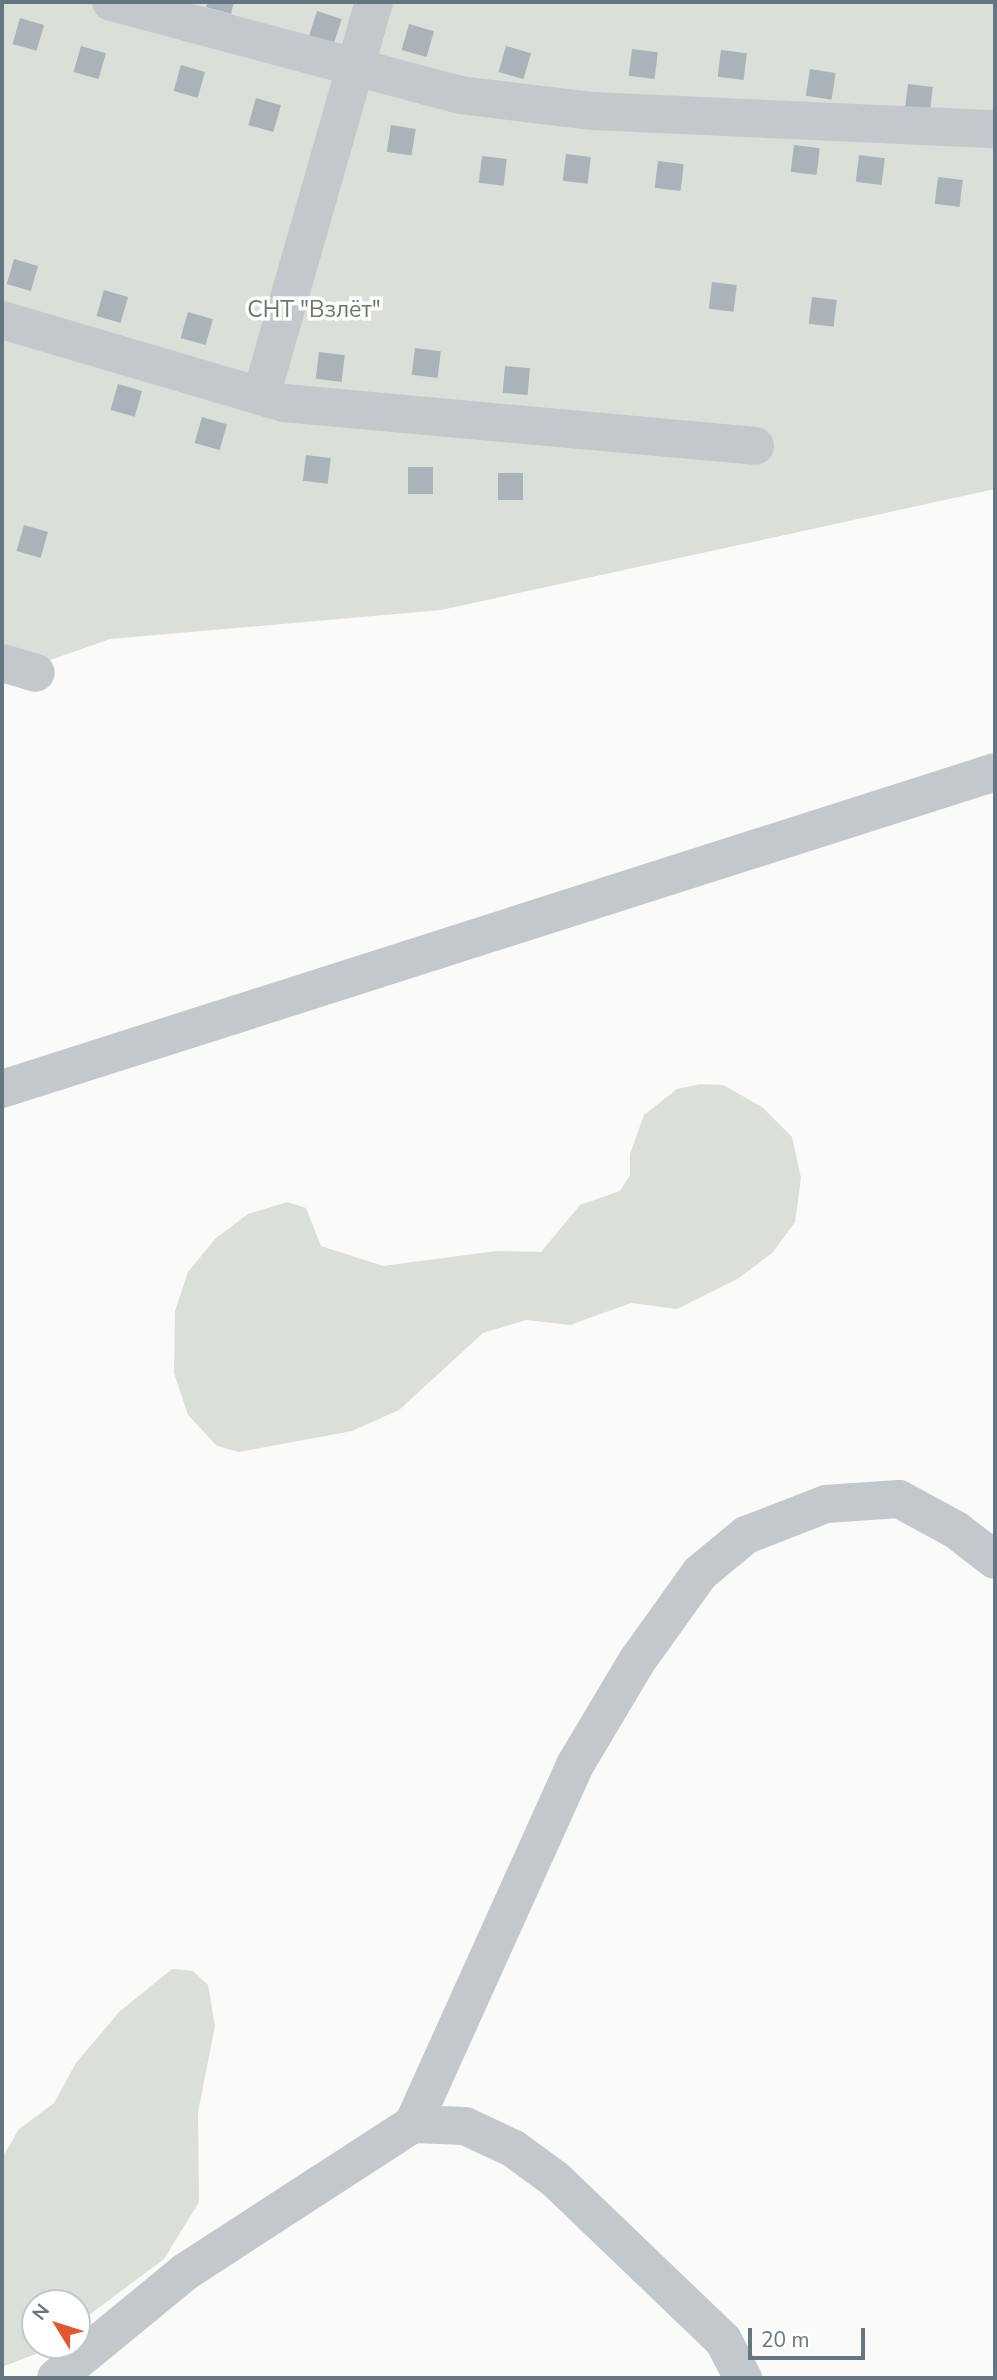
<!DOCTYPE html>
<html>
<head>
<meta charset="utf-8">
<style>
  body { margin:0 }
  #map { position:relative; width:997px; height:2380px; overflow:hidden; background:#fafaf8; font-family:"Nunito Sans",sans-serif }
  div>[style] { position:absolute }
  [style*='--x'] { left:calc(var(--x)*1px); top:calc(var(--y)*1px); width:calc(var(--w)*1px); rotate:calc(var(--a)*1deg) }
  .green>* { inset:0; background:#dadfd7 }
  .building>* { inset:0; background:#aab3b9; transform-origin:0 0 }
  .minor>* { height:38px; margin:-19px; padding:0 19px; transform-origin:19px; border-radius:19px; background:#c3c8cc }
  span { translate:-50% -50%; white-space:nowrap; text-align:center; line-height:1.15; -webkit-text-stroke:7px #fff; paint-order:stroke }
  .park-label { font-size:23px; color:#687a64 }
  .frame { position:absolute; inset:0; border:4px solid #657683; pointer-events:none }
  .north { position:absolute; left:21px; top:2289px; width:70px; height:70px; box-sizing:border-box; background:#fff; border:2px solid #c1c8cd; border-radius:50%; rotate:308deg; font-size:19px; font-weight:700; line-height:28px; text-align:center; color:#657683 }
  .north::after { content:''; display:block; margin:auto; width:24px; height:32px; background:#e4572e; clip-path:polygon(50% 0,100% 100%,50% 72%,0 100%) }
  .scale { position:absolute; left:748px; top:2328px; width:117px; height:32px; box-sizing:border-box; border:4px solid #657683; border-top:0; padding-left:9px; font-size:21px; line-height:24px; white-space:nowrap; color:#657683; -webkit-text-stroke:5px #fff; paint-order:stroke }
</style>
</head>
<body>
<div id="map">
  <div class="green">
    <div style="clip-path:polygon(2px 2px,995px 2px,995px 489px,441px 610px,110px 639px,2px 677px)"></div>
    <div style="clip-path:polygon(701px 1084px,723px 1085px,762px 1107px,792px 1137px,801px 1178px,795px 1222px,773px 1252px,739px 1278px,677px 1309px,631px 1303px,570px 1325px,526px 1320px,483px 1333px,399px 1410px,352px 1431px,239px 1452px,217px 1446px,188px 1415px,174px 1373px,175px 1311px,188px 1272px,215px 1239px,248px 1214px,287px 1202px,306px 1208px,321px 1246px,383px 1266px,496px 1251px,541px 1252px,580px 1205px,620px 1191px,630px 1175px,630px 1154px,644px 1115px,677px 1089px)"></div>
    <div style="clip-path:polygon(172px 1969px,193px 1971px,208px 1985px,215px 2026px,198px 2112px,199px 2202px,164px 2259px,77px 2324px,77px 2303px,35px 2303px,35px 2345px,59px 2345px,2px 2367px,2px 2158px,19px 2129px,54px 2103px,76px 2063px,119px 2012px)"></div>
  </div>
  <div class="building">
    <div style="clip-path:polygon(208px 2px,234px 2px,231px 14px,206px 7px)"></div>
    <div style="left:317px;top:11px;width:26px;height:27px;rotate:18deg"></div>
    <div style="left:20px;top:18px;width:25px;height:27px;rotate:16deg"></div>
    <div style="left:409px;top:24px;width:26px;height:27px;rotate:16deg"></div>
    <div style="left:81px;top:46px;width:26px;height:27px;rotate:16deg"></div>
    <div style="left:506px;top:46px;width:26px;height:27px;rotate:16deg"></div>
    <div style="left:632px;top:49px;width:26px;height:27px;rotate:7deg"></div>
    <div style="left:721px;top:50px;width:26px;height:27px;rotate:7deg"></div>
    <div style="left:181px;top:65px;width:25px;height:27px;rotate:16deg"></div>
    <div style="left:810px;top:69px;width:26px;height:27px;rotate:9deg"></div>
    <div style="left:908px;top:84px;width:25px;height:27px;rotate:7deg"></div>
    <div style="left:256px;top:98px;width:26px;height:28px;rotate:16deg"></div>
    <div style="left:391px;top:125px;width:25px;height:27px;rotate:9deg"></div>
    <div style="left:794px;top:145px;width:26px;height:27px;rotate:7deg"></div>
    <div style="left:566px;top:154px;width:25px;height:27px;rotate:7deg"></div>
    <div style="left:859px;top:155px;width:26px;height:27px;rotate:7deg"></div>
    <div style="left:482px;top:156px;width:25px;height:27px;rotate:7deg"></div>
    <div style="left:658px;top:161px;width:26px;height:27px;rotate:7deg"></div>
    <div style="left:938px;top:177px;width:25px;height:27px;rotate:7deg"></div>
    <div style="left:14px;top:259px;width:25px;height:26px;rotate:16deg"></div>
    <div style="left:712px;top:282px;width:25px;height:27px;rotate:7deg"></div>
    <div style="left:104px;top:290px;width:25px;height:27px;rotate:16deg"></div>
    <div style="left:812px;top:297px;width:25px;height:27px;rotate:7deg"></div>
    <div style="left:188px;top:312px;width:26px;height:27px;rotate:16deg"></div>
    <div style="left:415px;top:348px;width:26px;height:27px;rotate:7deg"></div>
    <div style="left:319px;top:352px;width:26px;height:27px;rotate:7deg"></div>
    <div style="left:505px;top:366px;width:25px;height:27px;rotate:5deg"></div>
    <div style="left:118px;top:384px;width:25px;height:27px;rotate:16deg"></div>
    <div style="left:202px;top:417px;width:26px;height:27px;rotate:16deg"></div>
    <div style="left:306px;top:455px;width:25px;height:26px;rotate:7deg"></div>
    <div style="left:408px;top:467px;width:25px;height:27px"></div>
    <div style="left:498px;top:473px;width:25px;height:27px"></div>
    <div style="left:24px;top:525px;width:25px;height:27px;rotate:16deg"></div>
  </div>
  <div class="minor">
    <div style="--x:111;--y:2;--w:361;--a:14.9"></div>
    <div style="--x:460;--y:95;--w:134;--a:6.9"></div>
    <div style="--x:593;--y:111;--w:402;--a:2.6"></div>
    <div style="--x:2;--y:320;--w:294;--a:16.4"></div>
    <div style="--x:284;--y:403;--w:473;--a:5.2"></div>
    <div style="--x:261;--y:396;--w:410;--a:-74"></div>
    <div style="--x:2;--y:663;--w:35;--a:16"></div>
    <div style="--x:2;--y:1089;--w:1042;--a:-17.7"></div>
    <div style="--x:413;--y:2124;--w:394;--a:-65.7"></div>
    <div style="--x:575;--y:1765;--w:121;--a:-59.2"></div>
    <div style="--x:637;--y:1661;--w:108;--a:-54.4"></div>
    <div style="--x:700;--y:1573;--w:60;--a:-39.6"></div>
    <div style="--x:746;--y:1535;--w:86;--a:-21.2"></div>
    <div style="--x:826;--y:1504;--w:73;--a:-3.9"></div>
    <div style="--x:899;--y:1499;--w:65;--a:28.5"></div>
    <div style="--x:956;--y:1530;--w:49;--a:37.6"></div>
    <div style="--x:56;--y:2378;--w:167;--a:-39.4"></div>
    <div style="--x:185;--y:2272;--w:272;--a:-33"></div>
    <div style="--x:413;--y:2124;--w:52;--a:2.2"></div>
    <div style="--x:465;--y:2126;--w:54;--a:25.1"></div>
    <div style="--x:514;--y:2149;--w:51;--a:36.2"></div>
    <div style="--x:555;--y:2179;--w:233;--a:43.8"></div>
    <div style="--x:723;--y:2340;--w:43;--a:62.2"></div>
  </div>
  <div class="park-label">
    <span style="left:314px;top:310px">СНТ "Взлёт"</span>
  </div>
  <div class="frame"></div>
  <div class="north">N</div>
  <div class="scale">20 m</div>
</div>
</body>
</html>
